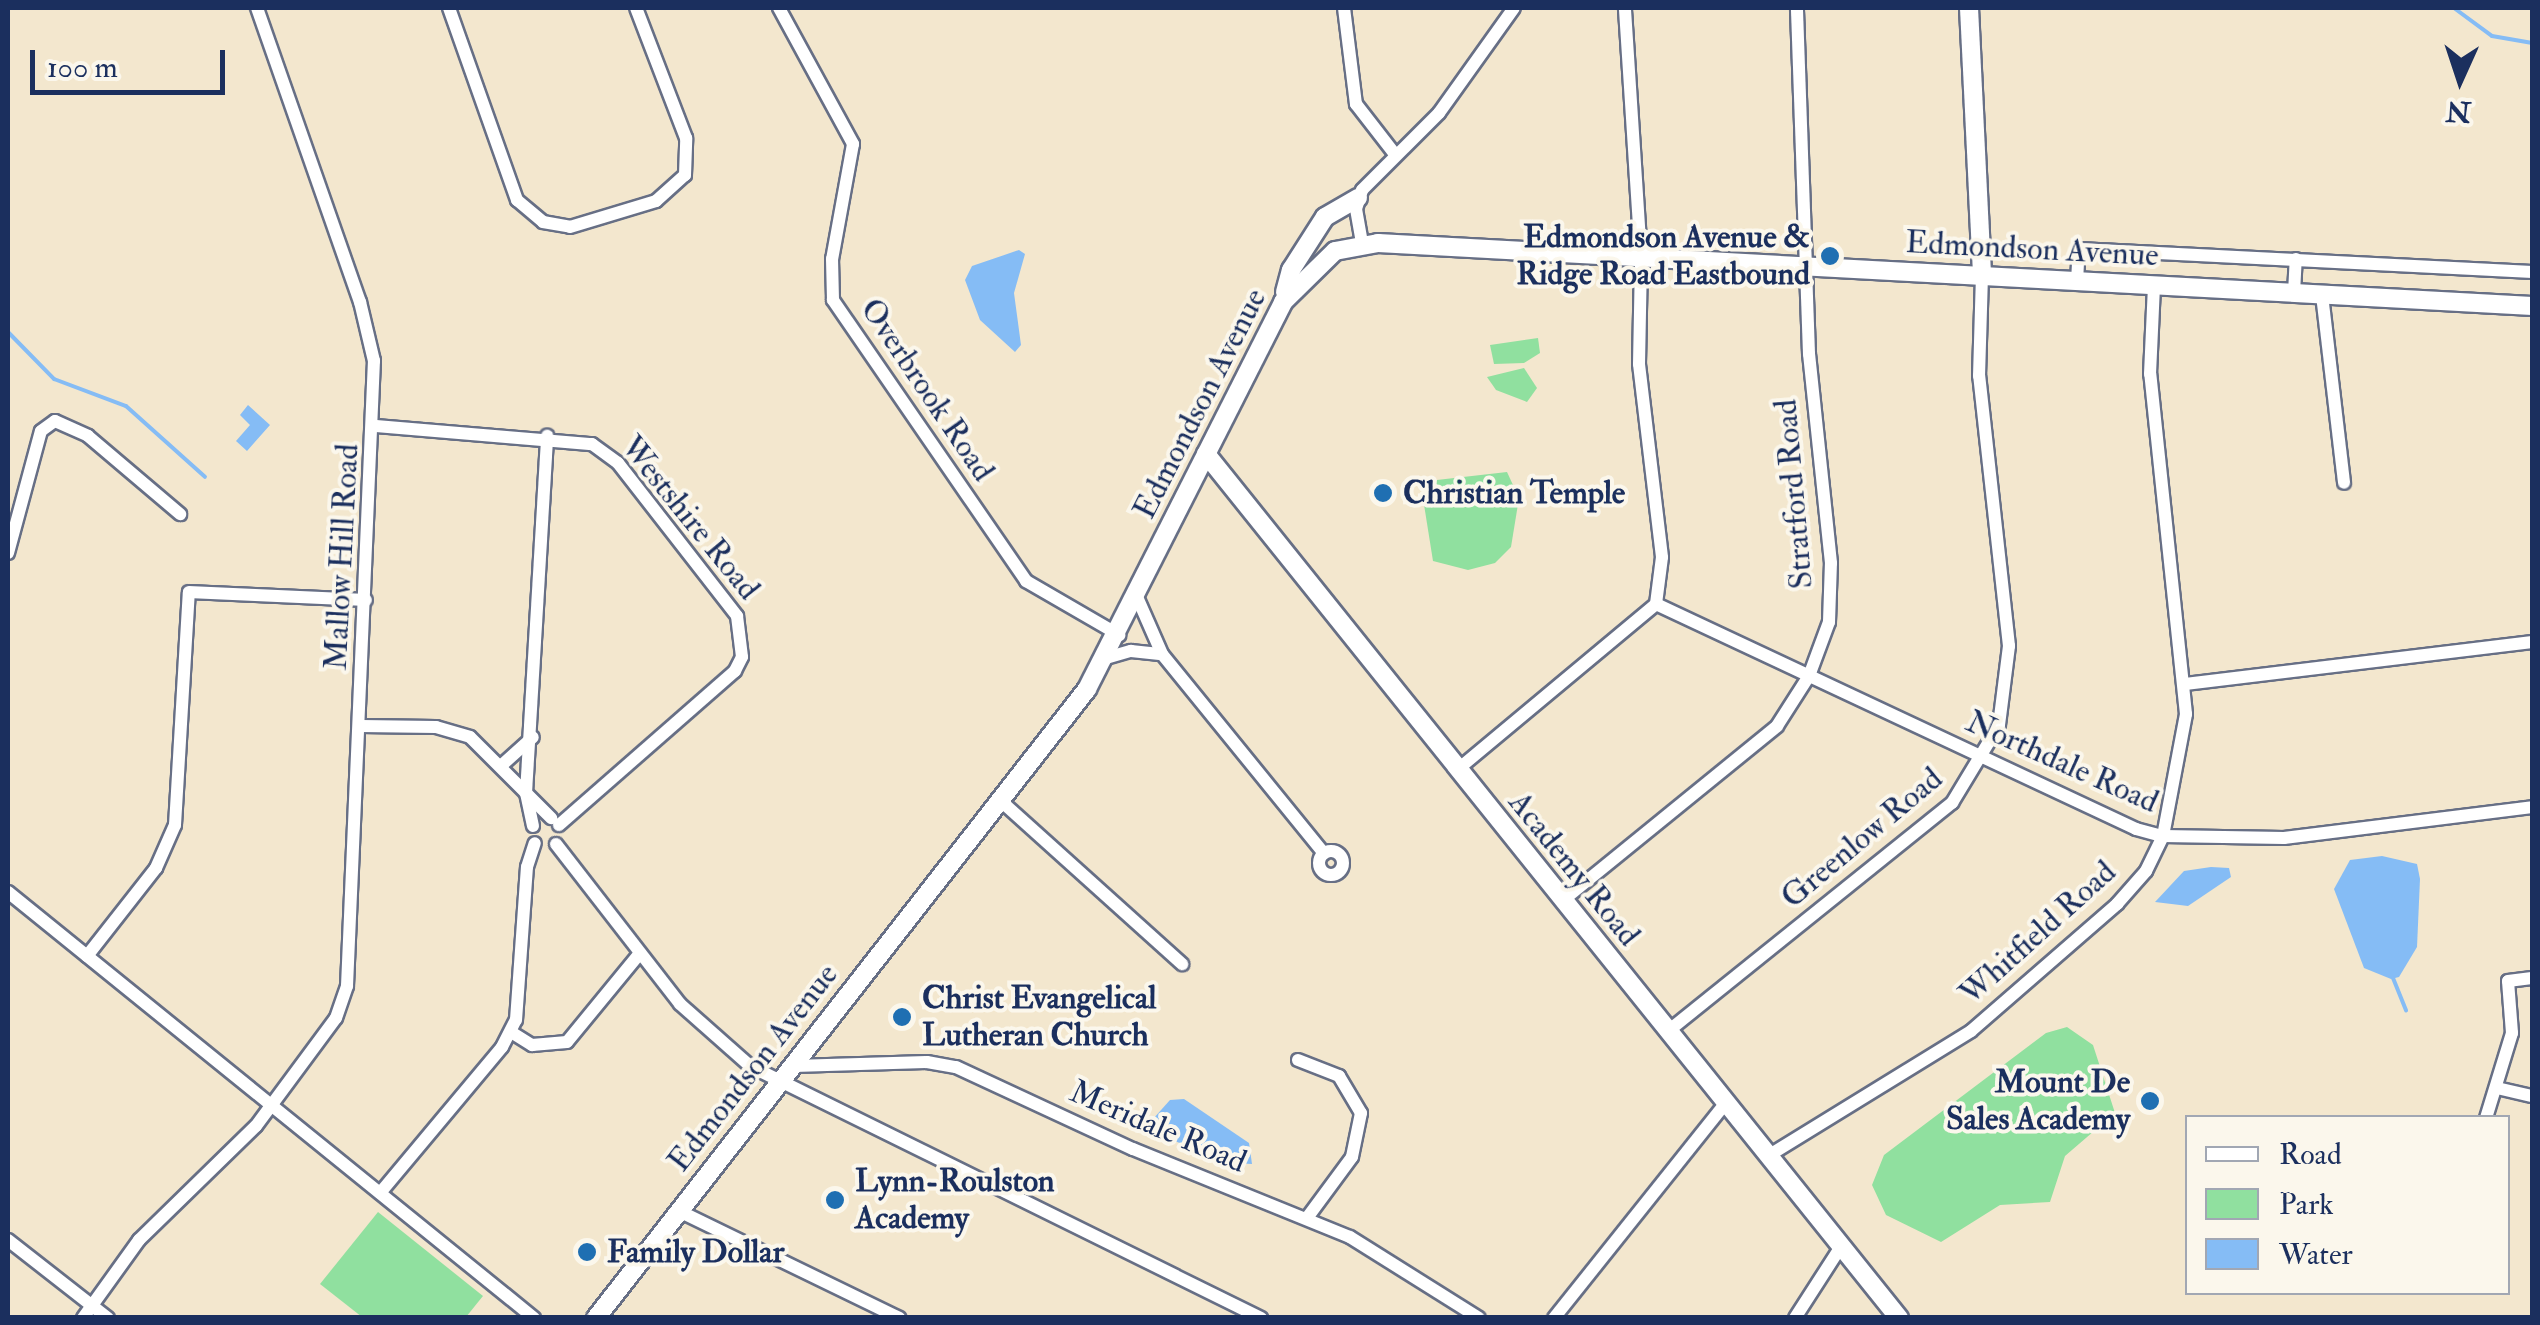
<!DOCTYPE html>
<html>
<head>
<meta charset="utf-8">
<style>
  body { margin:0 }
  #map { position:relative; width:2540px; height:1325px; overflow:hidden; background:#f3e7ce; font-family:"IM FELL Double Pica",serif }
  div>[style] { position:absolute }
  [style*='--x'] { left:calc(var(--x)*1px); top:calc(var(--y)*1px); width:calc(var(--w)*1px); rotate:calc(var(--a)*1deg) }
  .green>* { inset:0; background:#90e09f }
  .water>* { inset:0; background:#85bcf5 }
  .stream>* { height:4px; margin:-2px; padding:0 2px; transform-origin:2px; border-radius:2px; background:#85bcf5 }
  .roads { filter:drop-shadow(2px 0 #676f85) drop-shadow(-2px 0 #676f85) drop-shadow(0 2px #676f85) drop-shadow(0 -2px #676f85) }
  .street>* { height:12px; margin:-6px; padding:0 6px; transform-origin:6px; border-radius:6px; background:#fff }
  .street>.ring { margin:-6px; padding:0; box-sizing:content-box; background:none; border:12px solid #fff; border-radius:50% }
  .secondary>* { height:18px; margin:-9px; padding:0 9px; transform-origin:9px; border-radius:9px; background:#fff }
  .dots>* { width:28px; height:28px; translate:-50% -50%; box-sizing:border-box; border:5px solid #fbf7ec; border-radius:50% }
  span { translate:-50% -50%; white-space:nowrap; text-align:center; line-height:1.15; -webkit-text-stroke:8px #fbf7ec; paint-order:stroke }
  .poi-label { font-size:32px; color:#1b2f5e; font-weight:700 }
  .right { translate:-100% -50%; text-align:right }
  .left { translate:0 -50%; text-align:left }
  .street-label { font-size:32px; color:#1b2f5e }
  .frame { position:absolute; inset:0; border:10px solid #1b2f5e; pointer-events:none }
  .legend { position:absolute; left:2185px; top:1115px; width:325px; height:180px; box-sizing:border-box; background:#fbf7ec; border:2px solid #a1a7b3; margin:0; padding:12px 18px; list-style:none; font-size:30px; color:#1b2f5e }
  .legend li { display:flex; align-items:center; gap:20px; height:50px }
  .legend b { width:50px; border:2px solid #a1a7b3 }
  .north { position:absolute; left:2410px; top:30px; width:100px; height:100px; -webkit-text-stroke:8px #fbf7ec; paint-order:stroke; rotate:183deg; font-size:28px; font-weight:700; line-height:40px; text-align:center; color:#1b2f5e }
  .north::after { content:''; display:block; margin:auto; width:35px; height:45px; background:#1b2f5e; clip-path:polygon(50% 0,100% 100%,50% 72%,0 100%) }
  .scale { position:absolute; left:30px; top:50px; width:195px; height:45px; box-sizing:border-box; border:5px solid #1b2f5e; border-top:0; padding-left:12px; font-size:30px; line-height:35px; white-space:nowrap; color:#1b2f5e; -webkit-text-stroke:8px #fbf7ec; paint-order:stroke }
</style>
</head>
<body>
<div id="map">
  <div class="green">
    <div style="clip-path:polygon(1538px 338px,1540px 353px,1524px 363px,1494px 364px,1490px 345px)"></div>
    <div style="clip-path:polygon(1524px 368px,1537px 388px,1527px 402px,1496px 390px,1487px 377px)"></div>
    <div style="clip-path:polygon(1507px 472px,1519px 498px,1511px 547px,1495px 563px,1468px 570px,1433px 561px,1422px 492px,1428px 481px)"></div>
    <div style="clip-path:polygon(2067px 1027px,2093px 1045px,2115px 1113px,2065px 1156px,2050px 1202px,2000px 1205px,1941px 1242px,1886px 1215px,1872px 1185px,1884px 1155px,2046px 1033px)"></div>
    <div style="clip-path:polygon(378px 1212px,483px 1296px,466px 1317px,362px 1317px,320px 1284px)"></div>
  </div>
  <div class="water">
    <div style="clip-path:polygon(1019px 250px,1025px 254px,1014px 293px,1021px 345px,1015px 352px,980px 320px,965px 280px,972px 266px)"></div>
    <div style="clip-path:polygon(248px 405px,270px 425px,247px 451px,236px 441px,250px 425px,240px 415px)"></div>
    <div style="clip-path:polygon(2382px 856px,2417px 864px,2420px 879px,2417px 947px,2399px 977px,2391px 979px,2364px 968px,2334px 889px,2350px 860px)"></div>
    <div style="clip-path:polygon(2211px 867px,2229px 868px,2231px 877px,2188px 906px,2155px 902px,2184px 871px)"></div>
    <div style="clip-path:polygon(1184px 1099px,1249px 1143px,1252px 1164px,1231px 1163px,1144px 1129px,1170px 1100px)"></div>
  </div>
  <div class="stream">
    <div style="--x:2454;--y:8;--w:47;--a:36.4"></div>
    <div style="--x:2492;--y:36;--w:41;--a:9.9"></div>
    <div style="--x:8;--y:332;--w:66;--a:45.6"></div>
    <div style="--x:54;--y:379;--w:77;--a:20.6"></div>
    <div style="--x:126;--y:406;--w:106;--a:41.9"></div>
    <div style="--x:2393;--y:978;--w:35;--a:68"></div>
  </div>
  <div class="roads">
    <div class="street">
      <div style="--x:449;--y:8;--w:204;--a:70.5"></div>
      <div style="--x:517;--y:200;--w:34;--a:40"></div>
      <div style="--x:543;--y:222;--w:27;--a:10"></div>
      <div style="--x:570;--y:227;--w:90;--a:-16.8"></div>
      <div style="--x:656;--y:201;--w:39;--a:-42"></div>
      <div style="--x:685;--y:175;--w:37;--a:-88"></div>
      <div style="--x:686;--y:138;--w:139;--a:-111"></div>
      <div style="--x:779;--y:8;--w:155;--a:61.4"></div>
      <div style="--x:853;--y:144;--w:117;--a:100.3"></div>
      <div style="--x:832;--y:259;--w:41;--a:88.6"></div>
      <div style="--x:833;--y:300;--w:341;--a:55.5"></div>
      <div style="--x:1026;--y:581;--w:108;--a:30.1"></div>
      <div style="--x:1344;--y:8;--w:97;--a:82.9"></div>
      <div style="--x:1356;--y:104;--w:62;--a:52.2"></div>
      <div style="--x:1362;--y:243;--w:35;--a:-100"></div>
      <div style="--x:1356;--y:209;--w:20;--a:-72"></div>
      <div style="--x:1362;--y:190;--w:109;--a:-45"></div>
      <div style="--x:1439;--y:113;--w:129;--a:-54.5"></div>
      <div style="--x:2077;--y:282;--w:33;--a:-87"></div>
      <div style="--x:2079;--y:249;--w:454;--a:2.9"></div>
      <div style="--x:2294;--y:293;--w:34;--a:-87"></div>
      <div style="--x:2322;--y:295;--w:189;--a:83.3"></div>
      <div style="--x:376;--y:426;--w:217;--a:4.8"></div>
      <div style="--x:592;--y:444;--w:32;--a:36"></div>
      <div style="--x:618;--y:463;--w:194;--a:52.1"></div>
      <div style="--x:737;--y:616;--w:41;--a:83"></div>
      <div style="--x:742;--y:657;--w:16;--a:117"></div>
      <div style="--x:735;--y:671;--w:234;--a:138.8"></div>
      <div style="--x:8;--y:553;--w:126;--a:-74.9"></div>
      <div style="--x:41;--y:431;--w:17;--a:-36"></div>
      <div style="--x:55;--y:421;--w:36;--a:24"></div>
      <div style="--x:88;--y:436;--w:121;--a:40.3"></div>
      <div style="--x:1137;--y:597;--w:62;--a:66.3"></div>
      <div style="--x:1162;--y:654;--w:257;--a:50.9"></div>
      <div style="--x:1656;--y:604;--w:530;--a:25.11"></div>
      <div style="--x:2136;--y:829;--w:28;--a:15"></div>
      <div style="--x:2163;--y:836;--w:121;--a:0.9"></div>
      <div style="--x:2284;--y:838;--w:250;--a:-7.1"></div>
      <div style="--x:1106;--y:658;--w:26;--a:-16"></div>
      <div style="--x:1131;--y:651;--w:31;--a:6"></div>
      <div style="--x:2185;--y:684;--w:350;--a:-6.9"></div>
      <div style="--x:361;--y:726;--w:75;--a:0.8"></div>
      <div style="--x:436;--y:727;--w:35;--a:16"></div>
      <div style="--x:470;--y:737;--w:115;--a:45"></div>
      <div style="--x:503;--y:764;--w:40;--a:-42"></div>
      <div style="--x:1457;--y:770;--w:259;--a:-39.8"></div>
      <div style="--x:1656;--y:604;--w:47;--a:-82.7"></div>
      <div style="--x:1662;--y:557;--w:194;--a:-96.8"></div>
      <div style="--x:1639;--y:364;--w:107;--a:-88.9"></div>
      <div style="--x:1641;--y:257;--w:250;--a:-93.7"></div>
      <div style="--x:1001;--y:801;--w:244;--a:42"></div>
      <div style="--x:533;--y:826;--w:34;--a:-102"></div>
      <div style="--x:526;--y:793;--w:358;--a:-86.6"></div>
      <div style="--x:556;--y:844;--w:202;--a:52.2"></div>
      <div style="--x:680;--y:1004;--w:94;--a:41.5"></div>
      <div style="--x:750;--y:1066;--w:570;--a:26.25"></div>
      <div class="ring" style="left:1319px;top:851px;width:12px;height:12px"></div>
      <div style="--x:8;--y:892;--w:677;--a:39"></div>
      <div style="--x:1562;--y:901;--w:277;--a:-39.1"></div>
      <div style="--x:1777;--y:726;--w:59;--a:-57.4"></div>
      <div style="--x:1809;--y:676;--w:58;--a:-69.7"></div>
      <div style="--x:1829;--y:622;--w:59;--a:-88.1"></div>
      <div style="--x:1831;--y:563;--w:210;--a:-96"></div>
      <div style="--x:1809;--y:354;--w:346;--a:-92"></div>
      <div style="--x:87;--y:956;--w:112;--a:-51.9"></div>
      <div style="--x:156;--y:868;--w:47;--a:-66.2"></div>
      <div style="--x:175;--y:825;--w:233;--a:-86.6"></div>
      <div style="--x:189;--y:592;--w:177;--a:2.6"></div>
      <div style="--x:511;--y:1032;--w:25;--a:32"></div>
      <div style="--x:532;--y:1045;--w:35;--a:-5"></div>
      <div style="--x:567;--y:1042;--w:115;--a:-50.6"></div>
      <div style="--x:1667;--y:1032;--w:366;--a:-38.8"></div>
      <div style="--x:1952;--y:803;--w:91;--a:-58.9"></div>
      <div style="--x:1999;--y:725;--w:80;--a:-82.8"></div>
      <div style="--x:2009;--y:646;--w:272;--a:-96.3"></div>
      <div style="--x:1979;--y:376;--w:99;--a:-88.3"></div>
      <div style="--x:1298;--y:1060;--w:44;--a:21.3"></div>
      <div style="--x:1339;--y:1076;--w:43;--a:59.3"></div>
      <div style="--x:1361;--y:1113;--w:45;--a:101.6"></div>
      <div style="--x:1352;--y:1157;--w:76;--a:126.4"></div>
      <div style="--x:794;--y:1066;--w:133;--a:-1.7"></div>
      <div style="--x:927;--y:1062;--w:29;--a:10"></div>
      <div style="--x:956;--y:1067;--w:195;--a:24.9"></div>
      <div style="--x:1133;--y:1149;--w:234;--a:22.1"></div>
      <div style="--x:1350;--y:1237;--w:152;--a:32.1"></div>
      <div style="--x:2497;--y:1088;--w:36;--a:13"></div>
      <div style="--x:2486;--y:1118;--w:89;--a:-73"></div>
      <div style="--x:2512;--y:1033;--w:52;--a:-94.4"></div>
      <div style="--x:2508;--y:981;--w:24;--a:-7"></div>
      <div style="--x:1768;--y:1156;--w:238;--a:-31.6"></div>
      <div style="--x:1971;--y:1031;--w:194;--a:-41"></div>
      <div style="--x:2117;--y:904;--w:44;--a:-48.7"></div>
      <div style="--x:2146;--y:871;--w:39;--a:-64"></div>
      <div style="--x:2163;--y:836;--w:124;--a:-79.3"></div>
      <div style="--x:2186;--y:714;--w:342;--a:-96"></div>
      <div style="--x:2150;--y:374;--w:88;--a:-87.4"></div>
      <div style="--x:380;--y:1193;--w:190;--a:-50.1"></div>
      <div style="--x:502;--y:1047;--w:30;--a:-63"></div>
      <div style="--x:516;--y:1020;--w:153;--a:-85.9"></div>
      <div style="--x:527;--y:867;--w:25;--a:-72"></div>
      <div style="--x:679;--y:1211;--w:245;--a:25.9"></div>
      <div style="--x:8;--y:1240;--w:127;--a:38"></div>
      <div style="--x:83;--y:1318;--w:96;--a:-54.3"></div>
      <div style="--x:139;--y:1240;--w:163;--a:-44.3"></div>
      <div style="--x:256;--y:1126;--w:134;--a:-53.5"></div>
      <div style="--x:336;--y:1018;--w:34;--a:-71"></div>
      <div style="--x:347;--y:986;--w:626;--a:-87.53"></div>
      <div style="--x:374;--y:361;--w:61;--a:-103.3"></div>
      <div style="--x:360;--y:302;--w:312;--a:-109.3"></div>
      <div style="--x:1554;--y:1318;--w:274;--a:-51.4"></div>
      <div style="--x:1795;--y:1318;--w:87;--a:-57.2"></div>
    </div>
    <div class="secondary">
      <div style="--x:1969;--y:8;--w:269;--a:87.2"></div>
      <div style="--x:1285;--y:292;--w:23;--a:-75"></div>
      <div style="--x:1291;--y:270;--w:63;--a:-57.3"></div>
      <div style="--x:1325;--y:217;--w:38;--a:-30"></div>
      <div style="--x:1206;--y:454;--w:1108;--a:51.27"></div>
      <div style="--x:596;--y:1318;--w:798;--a:-52.02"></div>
      <div style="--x:1087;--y:689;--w:434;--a:-63.1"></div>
      <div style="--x:1283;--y:302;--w:73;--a:-44.4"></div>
      <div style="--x:1335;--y:251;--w:44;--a:-10.5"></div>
      <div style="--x:1378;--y:243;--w:1156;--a:3.12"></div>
    </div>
  </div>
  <div class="dots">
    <div style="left:1830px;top:256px;background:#1f6fb2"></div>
    <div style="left:1383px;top:493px;background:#1f6fb2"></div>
    <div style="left:902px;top:1017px;background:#1f6fb2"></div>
    <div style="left:2150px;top:1101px;background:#1f6fb2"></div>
    <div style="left:835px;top:1200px;background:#1f6fb2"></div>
    <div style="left:587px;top:1252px;background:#1f6fb2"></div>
  </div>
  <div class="poi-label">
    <span class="right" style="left:1810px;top:256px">Edmondson Avenue &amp;<br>Ridge Road Eastbound</span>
    <span class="left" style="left:1403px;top:493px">Christian Temple</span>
    <span class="left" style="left:922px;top:1017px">Christ Evangelical<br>Lutheran Church</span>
    <span class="right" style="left:2130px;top:1101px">Mount De<br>Sales Academy</span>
    <span class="left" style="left:855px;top:1200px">Lynn-Roulston<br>Academy</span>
    <span class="left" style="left:607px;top:1252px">Family Dollar</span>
  </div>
  <div class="street-label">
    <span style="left:2032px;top:249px;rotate:3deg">Edmondson Avenue</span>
    <span style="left:927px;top:390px;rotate:56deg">Overbrook Road</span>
    <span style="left:1200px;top:404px;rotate:-63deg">Edmondson Avenue</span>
    <span style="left:1794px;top:494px;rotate:-95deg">Stratford Road</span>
    <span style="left:690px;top:518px;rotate:51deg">Westshire Road</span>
    <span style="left:342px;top:557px;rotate:-87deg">Mallow Hill Road</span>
    <span style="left:2062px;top:762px;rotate:24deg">Northdale Road</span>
    <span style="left:1862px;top:838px;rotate:-40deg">Greenlow Road</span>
    <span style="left:1574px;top:869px;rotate:51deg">Academy Road</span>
    <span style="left:2038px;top:933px;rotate:-42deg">Whitfield Road</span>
    <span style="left:753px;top:1068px;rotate:-52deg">Edmondson Avenue</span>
    <span style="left:1158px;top:1127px;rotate:23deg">Meridale Road</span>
  </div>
  <div class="frame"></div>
  <ul class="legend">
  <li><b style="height:12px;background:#fff"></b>Road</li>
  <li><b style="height:28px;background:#90e09f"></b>Park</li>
  <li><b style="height:28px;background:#85bcf5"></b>Water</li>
  </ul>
  <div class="north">N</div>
  <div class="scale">100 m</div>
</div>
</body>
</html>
